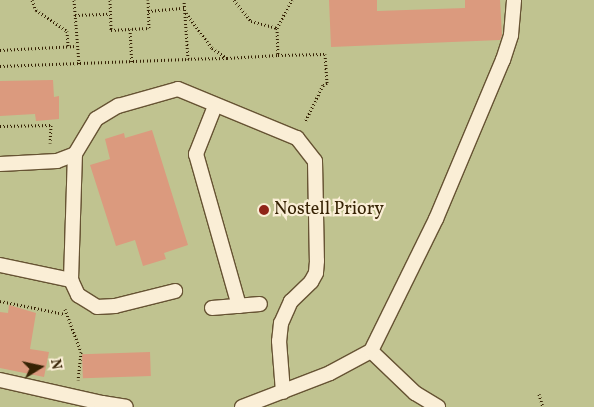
<!DOCTYPE html>
<html>
<head>
<meta charset="utf-8">
<style>
  body { margin:0 }
  #map { position:relative; width:594px; height:407px; overflow:hidden; background:#f7e5c0; font-family:Vollkorn,serif }
  div>[style] { position:absolute }
  [style*='--x'] { left:calc(var(--x)*1px); top:calc(var(--y)*1px); width:calc(var(--w)*1px); rotate:calc(var(--a)*1deg) }
  .green>* { inset:0; background:#c0c390; transform-origin:0 0 }
  .building>* { inset:0; background:#db9a7e; transform-origin:0 0 }
  .path>* { height:3px; margin-top:-1.5px; transform-origin:0; background:repeating-linear-gradient(90deg,#362204 0 1px,transparent 0 3.5px) }
  .roads { filter:drop-shadow(1px 0 #665333) drop-shadow(-1px 0 #665333) drop-shadow(0 1px #665333) drop-shadow(0 -1px #665333) }
  .lane>* { height:14px; margin:-7px; padding:0 7px; transform-origin:7px; border-radius:7px; background:#faeed6 }
  .dots>* { width:14px; height:14px; translate:-50% -50%; box-sizing:border-box; border:2px solid #faeed6; border-radius:50% }
  span { translate:-50% -50%; white-space:nowrap; text-align:center; line-height:1.15; -webkit-text-stroke:4.5px #faeed6; paint-order:stroke }
  .poi-label { font-size:18px; color:#362204 }
  .left { translate:0 -50%; text-align:left }
  .north { position:absolute; left:15px; top:342px; width:50px; height:50px; -webkit-text-stroke:4px #faeed6; paint-order:stroke; rotate:80deg; font-size:14px; font-weight:700; line-height:20px; text-align:center; color:#362204 }
  .north::after { content:''; display:block; margin:auto; width:18px; height:22px; background:#362204; clip-path:polygon(50% 0,100% 100%,50% 72%,0 100%) }
</style>
</head>
<body>
<div id="map">
  <div class="green">
    <div style="left:0;top:0;width:594px;height:407px"></div>
  </div>
  <div class="building">
    <div style="clip-path:polygon(329px 0,377px 0,377px 11px,465px 8px,465px 0,500px 0,502px 35px,500px 40px,331px 47px)"></div>
    <div style="clip-path:polygon(53px 80px,54px 97px,59px 96px,59px 119px,36px 121px,35px 114px,0 116px,0 81px)"></div>
    <div style="clip-path:polygon(152px 130px,188px 245px,164px 253px,166px 259px,143px 266px,135px 240px,116px 246px,90px 165px,110px 159px,105px 139px,124px 133px,125px 138px)"></div>
    <div style="clip-path:polygon(9px 305px,36px 313px,30px 349px,49px 352px,44px 377px,0 368px,0 312px,8px 313px)"></div>
    <div style="left:150px;top:352px;width:24px;height:68px;rotate:88deg"></div>
  </div>
  <div class="path">
    <div style="--x:32;--y:0;--w:11;--a:68"></div>
    <div style="--x:36;--y:10;--w:37;--a:34"></div>
    <div style="--x:67;--y:31;--w:15;--a:86"></div>
    <div style="--x:74;--y:0;--w:64;--a:85.5"></div>
    <div style="--x:110;--y:0;--w:30;--a:88"></div>
    <div style="--x:111;--y:30;--w:38;--a:-3"></div>
    <div style="--x:149;--y:28;--w:28;--a:-92"></div>
    <div style="--x:234;--y:0;--w:27;--a:51"></div>
    <div style="--x:251;--y:21;--w:27;--a:15"></div>
    <div style="--x:277;--y:28;--w:27;--a:88"></div>
    <div style="--x:278;--y:55;--w:47;--a:-1.2"></div>
    <div style="--x:325;--y:54;--w:29;--a:86"></div>
    <div style="--x:327;--y:83;--w:4;--a:153"></div>
    <div style="--x:323;--y:85;--w:41;--a:115.9"></div>
    <div style="--x:148;--y:11;--w:37;--a:-5"></div>
    <div style="--x:186;--y:13;--w:44;--a:53.4"></div>
    <div style="--x:212;--y:48;--w:18;--a:34"></div>
    <div style="--x:227;--y:58;--w:39;--a:179"></div>
    <div style="--x:75;--y:15;--w:35;--a:-2"></div>
    <div style="--x:277;--y:28;--w:32;--a:-62"></div>
    <div style="--x:130;--y:29;--w:33;--a:87"></div>
    <div style="--x:0;--y:50;--w:77;--a:-3"></div>
    <div style="--x:227;--y:58;--w:51;--a:-3.4"></div>
    <div style="--x:0;--y:66;--w:188;--a:-2.1"></div>
    <div style="--x:188;--y:59;--w:59;--a:-93.9"></div>
    <div style="--x:0;--y:126;--w:51;--a:-1.1"></div>
    <div style="--x:51;--y:125;--w:18;--a:93"></div>
    <div style="--x:0;--y:301;--w:66;--a:11.3"></div>
    <div style="--x:65;--y:309;--w:46;--a:69.6"></div>
    <div style="--x:81;--y:352;--w:28;--a:96"></div>
    <div style="--x:539;--y:394;--w:14;--a:73"></div>
  </div>
  <div class="roads">
    <div class="lane">
      <div style="--x:215;--y:106;--w:52;--a:111.6"></div>
      <div style="--x:196;--y:154;--w:158;--a:74.2"></div>
      <div style="--x:0;--y:164;--w:57;--a:-3"></div>
      <div style="--x:57;--y:161;--w:19;--a:-21"></div>
      <div style="--x:75;--y:154;--w:41;--a:-59"></div>
      <div style="--x:96;--y:119;--w:26;--a:-31"></div>
      <div style="--x:118;--y:106;--w:62;--a:-15.8"></div>
      <div style="--x:178;--y:89;--w:129;--a:22.4"></div>
      <div style="--x:297;--y:138;--w:29;--a:52"></div>
      <div style="--x:315;--y:161;--w:100;--a:88.9"></div>
      <div style="--x:317;--y:261;--w:12;--a:95"></div>
      <div style="--x:316;--y:273;--w:10;--a:119"></div>
      <div style="--x:311;--y:282;--w:28;--a:136"></div>
      <div style="--x:291;--y:301;--w:24;--a:114"></div>
      <div style="--x:281;--y:323;--w:18;--a:96"></div>
      <div style="--x:279;--y:341;--w:51;--a:85.5"></div>
      <div style="--x:0;--y:265;--w:73;--a:11.9"></div>
      <div style="--x:71;--y:280;--w:17;--a:65"></div>
      <div style="--x:78;--y:295;--w:22;--a:32"></div>
      <div style="--x:97;--y:307;--w:18;--a:-3"></div>
      <div style="--x:115;--y:306;--w:62;--a:-14"></div>
      <div style="--x:71;--y:280;--w:126;--a:-88.2"></div>
      <div style="--x:212;--y:308;--w:48;--a:-4.8"></div>
      <div style="--x:371;--y:351;--w:61;--a:43.7"></div>
      <div style="--x:415;--y:393;--w:27;--a:31"></div>
      <div style="--x:0;--y:380;--w:105;--a:12.7"></div>
      <div style="--x:102;--y:403;--w:4;--a:104"></div>
      <div style="--x:102;--y:403;--w:24;--a:9"></div>
      <div style="--x:242;--y:407;--w:94;--a:-21.1"></div>
      <div style="--x:330;--y:373;--w:47;--a:-28.2"></div>
      <div style="--x:371;--y:351;--w:147;--a:-63.8"></div>
      <div style="--x:436;--y:219;--w:173;--a:-67.2"></div>
      <div style="--x:503;--y:60;--w:26;--a:-72"></div>
      <div style="--x:511;--y:35;--w:35;--a:-85"></div>
    </div>
  </div>
  <div class="dots">
    <div style="left:264px;top:210px;background:#8f2418"></div>
  </div>
  <div class="poi-label">
    <span class="left" style="left:274px;top:210px">Nostell Priory</span>
  </div>
  <div class="north">N</div>
</div>
</body>
</html>
